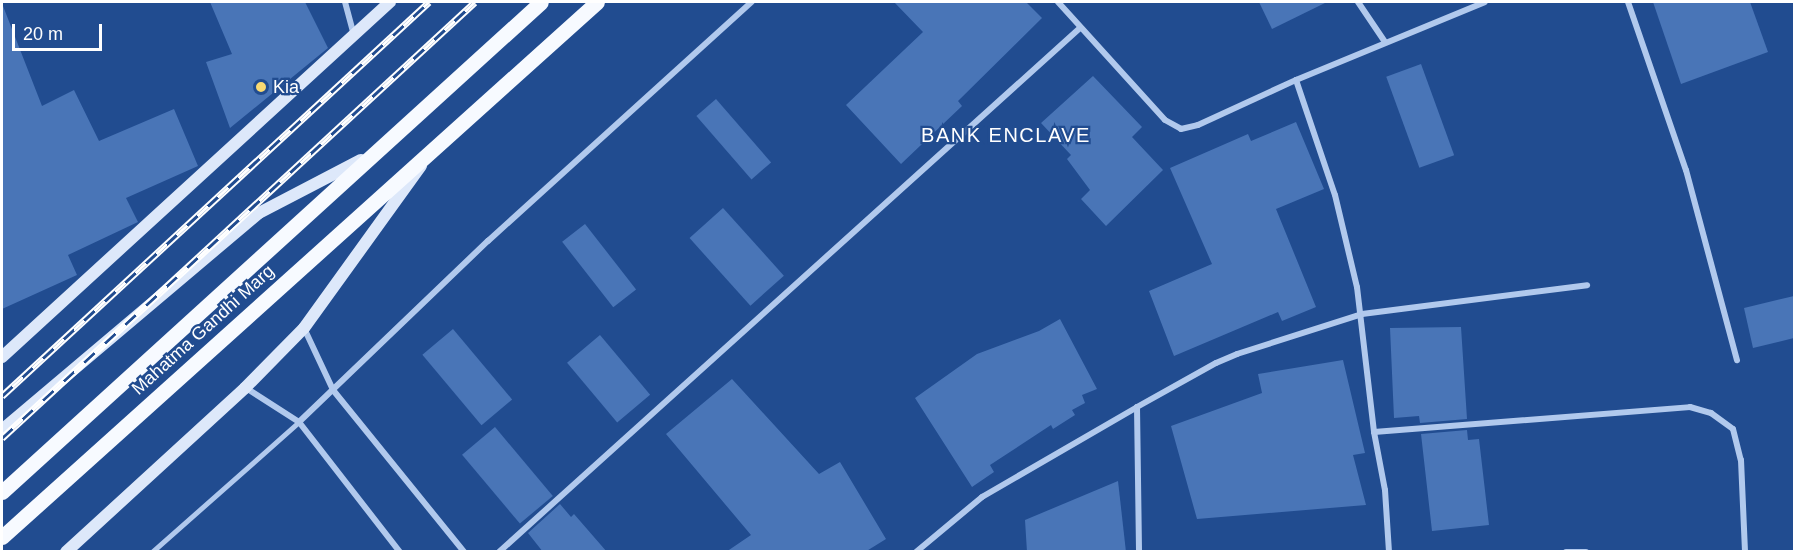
<!DOCTYPE html>
<html>
<head>
<meta charset="utf-8">
<style>
  body { margin:0 }
  #map { position:relative; width:1796px; height:553px; overflow:hidden; background:#214c90; font-family:Helvetica,sans-serif }
  div>[style] { position:absolute }
  [style*='--x'] { left:calc(var(--x)*1px); top:calc(var(--y)*1px); width:calc(var(--w)*1px); rotate:calc(var(--a)*1deg) }
  .building>* { inset:0; background:#4975b7; transform-origin:0 0 }
  .lane>* { height:4.5px; margin:-2.25px; padding:0 2.25px; transform-origin:2.25px; border-radius:2.25px; background:#b1c9ed }
  .street>* { height:6px; margin:-3px; padding:0 3px; transform-origin:3px; border-radius:3px; background:#b1c9ed }
  .secondary>* { height:12px; margin:-6px; padding:0 6px; transform-origin:6px; border-radius:6px; background:#dde8fa }
  .primary>* { height:15px; margin:-7.5px; padding:0 7.5px; transform-origin:7.5px; border-radius:7.5px; background:#f7faff }
  .rail>* { height:7px; margin-top:-3.5px; transform-origin:0; background:repeating-linear-gradient(90deg,#214c90 0 14px,#fff 0 28px); box-sizing:border-box; border-block:2px solid #fff }
  .dots>* { width:16px; height:16px; translate:-50% -50%; box-sizing:border-box; border:3px solid #214c90; border-radius:50% }
  span { translate:-50% -50%; white-space:nowrap; text-align:center; line-height:1.15; -webkit-text-stroke:4.5px #214c90; paint-order:stroke }
  .poi-label { font-size:18px; color:#fff }
  .left { translate:0 -50%; text-align:left }
  .street-label { font-size:18px; color:#fff }
  .neighbourhood-label { font-size:20px; color:#fff; letter-spacing:1.5px }
  .frame { position:absolute; inset:0; border:3px solid #fff; pointer-events:none }
  .scale { position:absolute; left:12px; top:24px; width:90px; height:27px; box-sizing:border-box; border:3px solid #fff; border-top:0; padding-left:8px; font-size:18px; line-height:21px; white-space:nowrap; color:#fff; -webkit-text-stroke:4px #214c90; paint-order:stroke }
</style>
</head>
<body>
<div id="map">
  <div class="building">
    <div style="clip-path:polygon(210px 2px,305px 2px,328px 48px,230px 128px,206px 62px,232px 54px)"></div>
    <div style="clip-path:polygon(894px 2px,1026px 2px,1042px 18px,958px 101px,962px 106px,901px 164px,846px 105px,923px 32px)"></div>
    <div style="clip-path:polygon(1259px 2px,1327px 2px,1272px 29px)"></div>
    <div style="clip-path:polygon(1653px 2px,1750px 2px,1768px 52px,1681px 84px)"></div>
    <div style="clip-path:polygon(3px 6px,42px 106px,74px 90px,99px 141px,174px 109px,198px 166px,126px 198px,138px 222px,68px 255px,77px 275px,2px 309px)"></div>
    <div style="left:1421px;top:64px;width:97px;height:37px;rotate:70deg"></div>
    <div style="clip-path:polygon(1093px 76px,1142px 127px,1132px 137px,1163px 170px,1106px 226px,1081px 199px,1090px 190px,1067px 159px,1071px 155px,1041px 123px)"></div>
    <div style="left:716px;top:99px;width:84px;height:26px;rotate:49deg"></div>
    <div style="clip-path:polygon(1296px 122px,1324px 189px,1276px 209px,1316px 307px,1282px 321px,1278px 312px,1174px 356px,1149px 291px,1212px 264px,1170px 168px,1248px 134px,1251px 141px)"></div>
    <div style="left:723px;top:208px;width:91px;height:45px;rotate:48deg"></div>
    <div style="left:585px;top:224px;width:83px;height:29px;rotate:52deg"></div>
    <div style="clip-path:polygon(1794px 296px,1794px 338px,1753px 348px,1744px 308px)"></div>
    <div style="clip-path:polygon(1060px 319px,1097px 389px,1082px 395px,1085px 403px,1072px 410px,1075px 415px,1053px 429px,1051px 425px,990px 465px,994px 472px,972px 487px,915px 398px,977px 354px,1039px 331px)"></div>
    <div style="clip-path:polygon(1461px 327px,1467px 419px,1420px 423px,1419px 416px,1394px 418px,1390px 328px)"></div>
    <div style="left:453px;top:329px;width:92px;height:40px;rotate:50deg"></div>
    <div style="left:600px;top:335px;width:78px;height:43px;rotate:50deg"></div>
    <div style="clip-path:polygon(1343px 360px,1365px 453px,1353px 455px,1366px 505px,1197px 519px,1171px 426px,1262px 393px,1258px 374px)"></div>
    <div style="clip-path:polygon(732px 379px,819px 474px,840px 462px,886px 539px,865px 552px,726px 552px,751px 535px,666px 434px)"></div>
    <div style="left:495px;top:427px;width:90px;height:43px;rotate:50deg"></div>
    <div style="clip-path:polygon(1467px 430px,1468px 440px,1479px 439px,1489px 525px,1432px 531px,1421px 434px)"></div>
    <div style="clip-path:polygon(1118px 481px,1126px 552px,1027px 552px,1025px 520px)"></div>
    <div style="clip-path:polygon(560px 504px,571px 517px,574px 514px,607px 552px,543px 552px,528px 533px)"></div>
  </div>
  <div class="lane">
    <div style="--x:152;--y:552;--w:196;--a:-41.5"></div>
  </div>
  <div class="street">
    <div style="--x:345;--y:2;--w:34;--a:75"></div>
    <div style="--x:1058;--y:2;--w:159;--a:47.8"></div>
    <div style="--x:1165;--y:120;--w:18;--a:29"></div>
    <div style="--x:1181;--y:129;--w:17;--a:-13"></div>
    <div style="--x:1198;--y:125;--w:108;--a:-24.7"></div>
    <div style="--x:1296;--y:80;--w:204;--a:-22.4"></div>
    <div style="--x:1358;--y:2;--w:48;--a:56"></div>
    <div style="--x:1628;--y:2;--w:178;--a:71"></div>
    <div style="--x:1686;--y:170;--w:197;--a:75"></div>
    <div style="--x:1296;--y:80;--w:121;--a:71.3"></div>
    <div style="--x:1335;--y:195;--w:95;--a:76.6"></div>
    <div style="--x:1357;--y:287;--w:146;--a:83.3"></div>
    <div style="--x:1374;--y:432;--w:59;--a:79.3"></div>
    <div style="--x:1385;--y:490;--w:62;--a:86.3"></div>
    <div style="--x:304;--y:328;--w:68;--a:64.9"></div>
    <div style="--x:333;--y:390;--w:208;--a:51"></div>
    <div style="--x:246;--y:388;--w:63;--a:32.7"></div>
    <div style="--x:299;--y:422;--w:165;--a:52.2"></div>
    <div style="--x:1137;--y:407;--w:145;--a:89.2"></div>
    <div style="--x:299;--y:422;--w:262;--a:-43.8"></div>
    <div style="--x:488;--y:241;--w:356;--a:-42.2"></div>
    <div style="--x:1374;--y:432;--w:317;--a:-4.5"></div>
    <div style="--x:1690;--y:407;--w:22;--a:16"></div>
    <div style="--x:1711;--y:413;--w:27;--a:36"></div>
    <div style="--x:1733;--y:429;--w:32;--a:76"></div>
    <div style="--x:1741;--y:460;--w:92;--a:87.5"></div>
    <div style="--x:499;--y:552;--w:782;--a:-42.05"></div>
    <div style="--x:916;--y:552;--w:86;--a:-39.8"></div>
    <div style="--x:982;--y:497;--w:179;--a:-30.1"></div>
    <div style="--x:1137;--y:407;--w:90;--a:-29.1"></div>
    <div style="--x:1216;--y:363;--w:23;--a:-23"></div>
    <div style="--x:1237;--y:354;--w:131;--a:-17.7"></div>
    <div style="--x:1362;--y:314;--w:227;--a:-7.3"></div>
    <div style="--x:1566;--y:552;--w:20;--a:0"></div>
  </div>
  <div class="secondary">
    <div style="--x:2;--y:357;--w:526;--a:-42.46"></div>
    <div style="--x:2;--y:430;--w:336;--a:-40.2"></div>
    <div style="--x:259;--y:213;--w:115;--a:-27.5"></div>
    <div style="--x:66;--y:552;--w:243;--a:-42.5"></div>
    <div style="--x:245;--y:388;--w:84;--a:-45.5"></div>
    <div style="--x:304;--y:328;--w:200;--a:-54.2"></div>
  </div>
  <div class="primary">
    <div style="--x:2;--y:492;--w:728;--a:-42.27"></div>
    <div style="--x:2;--y:537;--w:800;--a:-41.96"></div>
  </div>
  <div class="rail">
    <div style="--x:2;--y:396;--w:581;--a:-42.7"></div>
    <div style="--x:2;--y:438;--w:643;--a:-42.67"></div>
  </div>
  <div class="dots">
    <div style="left:261px;top:87px;background:#f9d972"></div>
  </div>
  <div class="poi-label">
    <span class="left" style="left:273px;top:87px">Kia</span>
  </div>
  <div class="street-label">
    <span style="left:203px;top:330px;rotate:-42deg">Mahatma Gandhi Marg</span>
  </div>
  <div class="neighbourhood-label">
    <span style="left:1006px;top:135px">BANK ENCLAVE</span>
  </div>
  <div class="frame"></div>
  <div class="scale">20 m</div>
</div>
</body>
</html>
